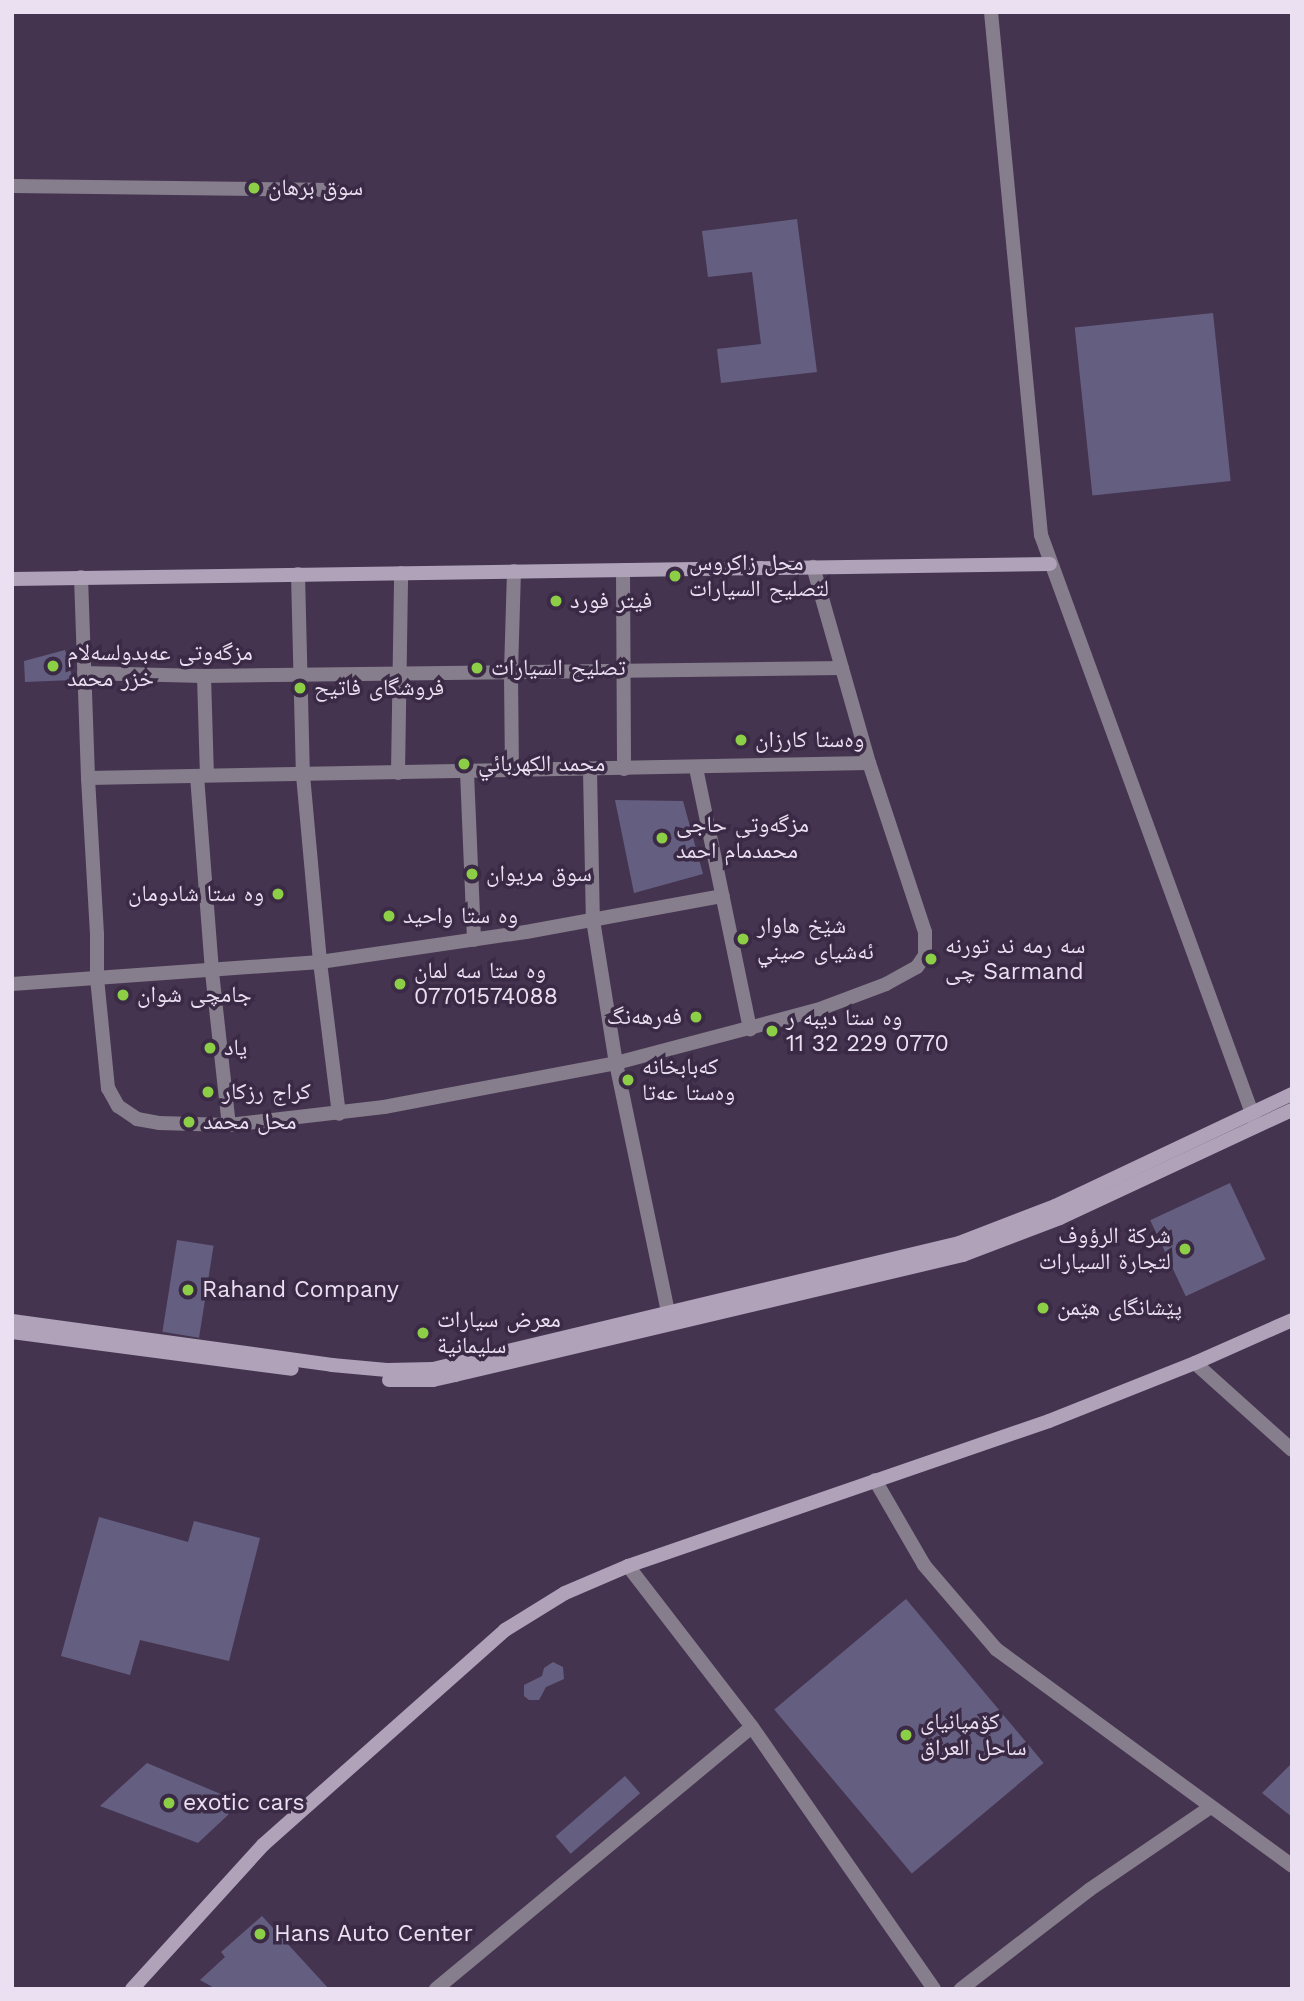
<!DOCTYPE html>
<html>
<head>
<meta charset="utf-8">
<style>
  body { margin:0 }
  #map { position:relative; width:1304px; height:2001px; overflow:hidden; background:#453450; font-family:"Work Sans","Noto Naskh Arabic",sans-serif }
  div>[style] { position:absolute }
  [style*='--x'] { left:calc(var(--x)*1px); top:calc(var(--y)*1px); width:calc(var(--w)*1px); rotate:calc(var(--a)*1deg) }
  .building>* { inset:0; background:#645f80; transform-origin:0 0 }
  .street>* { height:14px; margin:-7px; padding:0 7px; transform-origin:7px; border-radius:7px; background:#867e8c }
  .secondary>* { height:14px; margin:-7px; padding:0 7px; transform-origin:7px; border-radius:7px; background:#afa2b9 }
  .dots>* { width:19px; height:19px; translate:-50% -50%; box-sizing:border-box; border:4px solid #3b2a45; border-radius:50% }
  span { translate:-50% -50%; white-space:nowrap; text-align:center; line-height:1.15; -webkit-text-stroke:7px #3b2a45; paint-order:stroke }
  .poi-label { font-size:23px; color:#eae0f1 }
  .left { translate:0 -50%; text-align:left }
  .right { translate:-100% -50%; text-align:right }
  .frame { position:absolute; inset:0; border:14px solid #eae0f1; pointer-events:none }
</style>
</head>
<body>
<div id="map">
  <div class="building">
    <div style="clip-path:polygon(797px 219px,817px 372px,721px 383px,717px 349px,761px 344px,752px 272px,708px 277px,702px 231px)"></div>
    <div style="left:1213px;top:313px;width:169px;height:139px;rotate:84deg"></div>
    <div style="clip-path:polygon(65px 650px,73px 680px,25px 682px,24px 661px)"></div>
    <div style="clip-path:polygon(615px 800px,683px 801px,703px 874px,634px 893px)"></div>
    <div style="left:1230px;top:1183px;width:84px;height:88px;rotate:65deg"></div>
    <div style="left:177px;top:1240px;width:37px;height:93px;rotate:9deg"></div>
    <div style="clip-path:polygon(99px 1517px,188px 1542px,194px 1521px,260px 1538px,229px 1661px,140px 1640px,130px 1675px,61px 1656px)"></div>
    <div style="left:906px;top:1599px;width:214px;height:172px;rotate:50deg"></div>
    <div style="clip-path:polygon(553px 1662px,563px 1667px,564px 1679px,546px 1687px,539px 1700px,529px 1700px,524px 1696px,524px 1685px,542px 1676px,544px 1668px)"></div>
    <div style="clip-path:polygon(147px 1763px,235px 1800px,228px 1815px,198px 1843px,100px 1806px)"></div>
    <div style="clip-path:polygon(1292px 1763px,1292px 1817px,1262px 1793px)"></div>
    <div style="left:625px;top:1776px;width:23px;height:92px;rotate:49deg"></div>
    <div style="clip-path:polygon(262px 1916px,329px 1989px,216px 1989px,200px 1980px,225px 1957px,221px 1952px)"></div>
  </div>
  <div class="street">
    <div style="--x:991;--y:12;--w:525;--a:84.54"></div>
    <div style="--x:1041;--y:535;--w:627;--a:69.95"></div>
    <div style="--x:12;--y:186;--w:322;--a:0.7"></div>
    <div style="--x:623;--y:570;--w:199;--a:89.7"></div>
    <div style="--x:298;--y:574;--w:201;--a:88.6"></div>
    <div style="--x:303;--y:775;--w:188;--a:84.8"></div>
    <div style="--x:320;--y:962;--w:153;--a:82.9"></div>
    <div style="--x:81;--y:577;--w:201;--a:88"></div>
    <div style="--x:88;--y:778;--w:157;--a:86.7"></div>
    <div style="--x:97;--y:935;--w:43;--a:90"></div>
    <div style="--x:97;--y:978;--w:111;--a:84.3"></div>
    <div style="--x:108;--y:1088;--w:21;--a:61"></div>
    <div style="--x:118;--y:1106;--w:23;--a:34"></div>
    <div style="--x:137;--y:1119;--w:22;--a:10"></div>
    <div style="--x:159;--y:1123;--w:70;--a:1.6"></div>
    <div style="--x:229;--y:1125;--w:156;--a:-6.6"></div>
    <div style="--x:384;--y:1107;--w:236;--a:-10.7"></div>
    <div style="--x:616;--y:1063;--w:208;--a:-14.8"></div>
    <div style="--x:817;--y:1010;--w:74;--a:-20.6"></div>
    <div style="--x:886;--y:984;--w:35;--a:-29"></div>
    <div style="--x:917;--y:967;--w:14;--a:-56"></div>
    <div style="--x:925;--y:955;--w:23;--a:-90"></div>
    <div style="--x:925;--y:932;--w:178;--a:-108.3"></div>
    <div style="--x:869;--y:763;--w:204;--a:-105.9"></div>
    <div style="--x:84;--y:673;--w:120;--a:1.4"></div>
    <div style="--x:204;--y:676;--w:638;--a:-0.72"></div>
    <div style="--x:204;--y:676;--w:99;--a:88.3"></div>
    <div style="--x:696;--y:768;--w:267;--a:78.3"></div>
    <div style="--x:590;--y:770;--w:150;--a:88.9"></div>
    <div style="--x:593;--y:920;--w:145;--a:80.9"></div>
    <div style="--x:616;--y:1063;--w:265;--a:78.2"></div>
    <div style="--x:512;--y:771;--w:99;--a:-90.6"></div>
    <div style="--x:511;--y:672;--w:101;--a:-88.3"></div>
    <div style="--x:467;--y:772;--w:168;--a:87.6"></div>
    <div style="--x:398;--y:773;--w:200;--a:-89.1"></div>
    <div style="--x:197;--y:776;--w:197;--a:85.6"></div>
    <div style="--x:212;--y:972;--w:154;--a:83.7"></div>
    <div style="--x:88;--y:778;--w:781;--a:-1.1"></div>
    <div style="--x:12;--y:984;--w:309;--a:-4.1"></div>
    <div style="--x:320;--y:962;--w:208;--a:-8.3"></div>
    <div style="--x:526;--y:932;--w:200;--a:-10.4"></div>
    <div style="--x:1195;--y:1363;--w:130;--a:41.9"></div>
    <div style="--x:875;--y:1480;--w:98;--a:60"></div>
    <div style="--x:924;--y:1565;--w:111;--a:49.4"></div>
    <div style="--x:996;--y:1649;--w:367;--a:36.2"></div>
    <div style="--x:628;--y:1566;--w:203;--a:52.4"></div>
    <div style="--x:752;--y:1727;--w:319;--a:55.2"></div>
    <div style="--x:436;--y:1989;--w:410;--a:-39.7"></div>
    <div style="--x:961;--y:1989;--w:162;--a:-37.7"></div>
    <div style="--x:1089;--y:1890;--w:145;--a:-34.3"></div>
  </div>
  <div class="secondary">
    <div style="--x:12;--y:579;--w:1038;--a:-0.83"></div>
    <div style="--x:12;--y:1321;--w:323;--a:7.8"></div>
    <div style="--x:332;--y:1365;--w:55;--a:5.2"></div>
    <div style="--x:387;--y:1370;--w:46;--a:-1.2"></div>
    <div style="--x:433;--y:1369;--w:541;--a:-13.47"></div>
    <div style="--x:959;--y:1243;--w:103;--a:-21.1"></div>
    <div style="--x:1055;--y:1206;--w:262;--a:-25.3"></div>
    <div style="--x:12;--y:1332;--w:282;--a:7.5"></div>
    <div style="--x:389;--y:1380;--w:44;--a:0"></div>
    <div style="--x:433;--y:1380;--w:23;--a:-13"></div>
    <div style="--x:455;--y:1375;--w:522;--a:-13.29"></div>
    <div style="--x:963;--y:1255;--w:104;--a:-20.9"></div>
    <div style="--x:1060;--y:1218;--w:256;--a:-25"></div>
    <div style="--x:132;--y:1989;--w:195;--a:-47.7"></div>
    <div style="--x:263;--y:1845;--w:324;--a:-41.6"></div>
    <div style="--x:505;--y:1630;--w:70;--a:-31.7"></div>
    <div style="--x:565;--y:1593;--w:69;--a:-23.2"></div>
    <div style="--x:628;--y:1566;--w:445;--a:-19"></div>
    <div style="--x:1049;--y:1421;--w:157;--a:-21.7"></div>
    <div style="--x:1195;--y:1363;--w:106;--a:-23.9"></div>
  </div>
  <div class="dots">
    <div style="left:254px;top:188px;background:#8cce45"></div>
    <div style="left:675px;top:576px;background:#8cce45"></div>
    <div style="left:556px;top:601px;background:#8cce45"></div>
    <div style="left:53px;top:666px;background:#8cce45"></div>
    <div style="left:477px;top:668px;background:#8cce45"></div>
    <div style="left:300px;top:688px;background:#8cce45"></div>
    <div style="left:741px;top:740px;background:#8cce45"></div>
    <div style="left:464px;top:764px;background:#8cce45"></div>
    <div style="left:662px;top:838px;background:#8cce45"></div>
    <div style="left:472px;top:874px;background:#8cce45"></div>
    <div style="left:278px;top:894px;background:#8cce45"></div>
    <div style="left:389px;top:916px;background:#8cce45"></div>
    <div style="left:743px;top:939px;background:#8cce45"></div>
    <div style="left:931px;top:959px;background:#8cce45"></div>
    <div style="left:400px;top:984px;background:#8cce45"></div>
    <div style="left:123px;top:995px;background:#8cce45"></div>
    <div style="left:696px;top:1017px;background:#8cce45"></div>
    <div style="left:772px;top:1031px;background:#8cce45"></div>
    <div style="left:210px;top:1048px;background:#8cce45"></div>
    <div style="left:628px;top:1080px;background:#8cce45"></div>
    <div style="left:208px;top:1092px;background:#8cce45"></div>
    <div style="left:189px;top:1122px;background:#8cce45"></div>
    <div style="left:1185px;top:1249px;background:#8cce45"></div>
    <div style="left:188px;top:1290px;background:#8cce45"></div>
    <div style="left:1043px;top:1308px;background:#8cce45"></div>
    <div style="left:423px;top:1333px;background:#8cce45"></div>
    <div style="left:906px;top:1735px;background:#8cce45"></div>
    <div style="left:169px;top:1803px;background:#8cce45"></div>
    <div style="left:260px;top:1934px;background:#8cce45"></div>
  </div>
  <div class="poi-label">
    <span class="left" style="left:268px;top:188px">سوق برهان</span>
    <span class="left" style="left:689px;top:576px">محل زاكروس<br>لتصليح السيارات</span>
    <span class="left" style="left:570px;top:601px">فيتر فورد</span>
    <span class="left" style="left:67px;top:666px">مزگەوتی عەبدولسەلام<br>خزر محمد</span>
    <span class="left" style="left:491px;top:668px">تصليح السيارات</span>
    <span class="left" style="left:314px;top:688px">فروشگاى فاتيح</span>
    <span class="left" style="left:755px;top:740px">وەستا کارزان</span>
    <span class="left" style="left:478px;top:764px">محمد الكهربائي</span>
    <span class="left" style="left:676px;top:838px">مزگەوتی حاجی<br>محمدمام احمد</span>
    <span class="left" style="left:486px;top:874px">سوق مریوان</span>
    <span class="right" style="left:264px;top:894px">وه ستا شادومان</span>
    <span class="left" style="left:403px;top:916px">وه ستا واحید</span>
    <span class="left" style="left:757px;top:939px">شێخ هاوار<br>ئەشیای صيني</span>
    <span class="left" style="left:945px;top:959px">سه رمه ند تورنه<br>چی Sarmand</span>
    <span class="left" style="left:414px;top:984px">وه ستا سه لمان<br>07701574088</span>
    <span class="left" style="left:137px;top:995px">جامچی شوان</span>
    <span class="right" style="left:682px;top:1017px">فەرهەنگ</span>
    <span class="left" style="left:786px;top:1031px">وه ستا دیبه ر<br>11 32 229 0770</span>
    <span class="left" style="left:224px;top:1048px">ياد</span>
    <span class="left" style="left:642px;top:1080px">کەبابخانە<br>وەستا عەتا</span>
    <span class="left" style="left:222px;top:1092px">كراج رزكار</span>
    <span class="left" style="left:203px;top:1122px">محل محمد</span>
    <span class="right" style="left:1171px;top:1249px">شركة الرؤوف<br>لتجارة السيارات</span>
    <span class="left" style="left:202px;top:1290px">Rahand Company</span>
    <span class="left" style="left:1057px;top:1308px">پێشانگای هێمن</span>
    <span class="left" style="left:437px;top:1333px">معرض سيارات<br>سليمانية</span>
    <span class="left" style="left:920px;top:1735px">کۆمپانیای<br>ساحل العراق</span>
    <span class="left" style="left:183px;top:1803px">exotic cars</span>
    <span class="left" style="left:274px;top:1934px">Hans Auto Center</span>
  </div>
  <div class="frame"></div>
</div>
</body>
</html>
